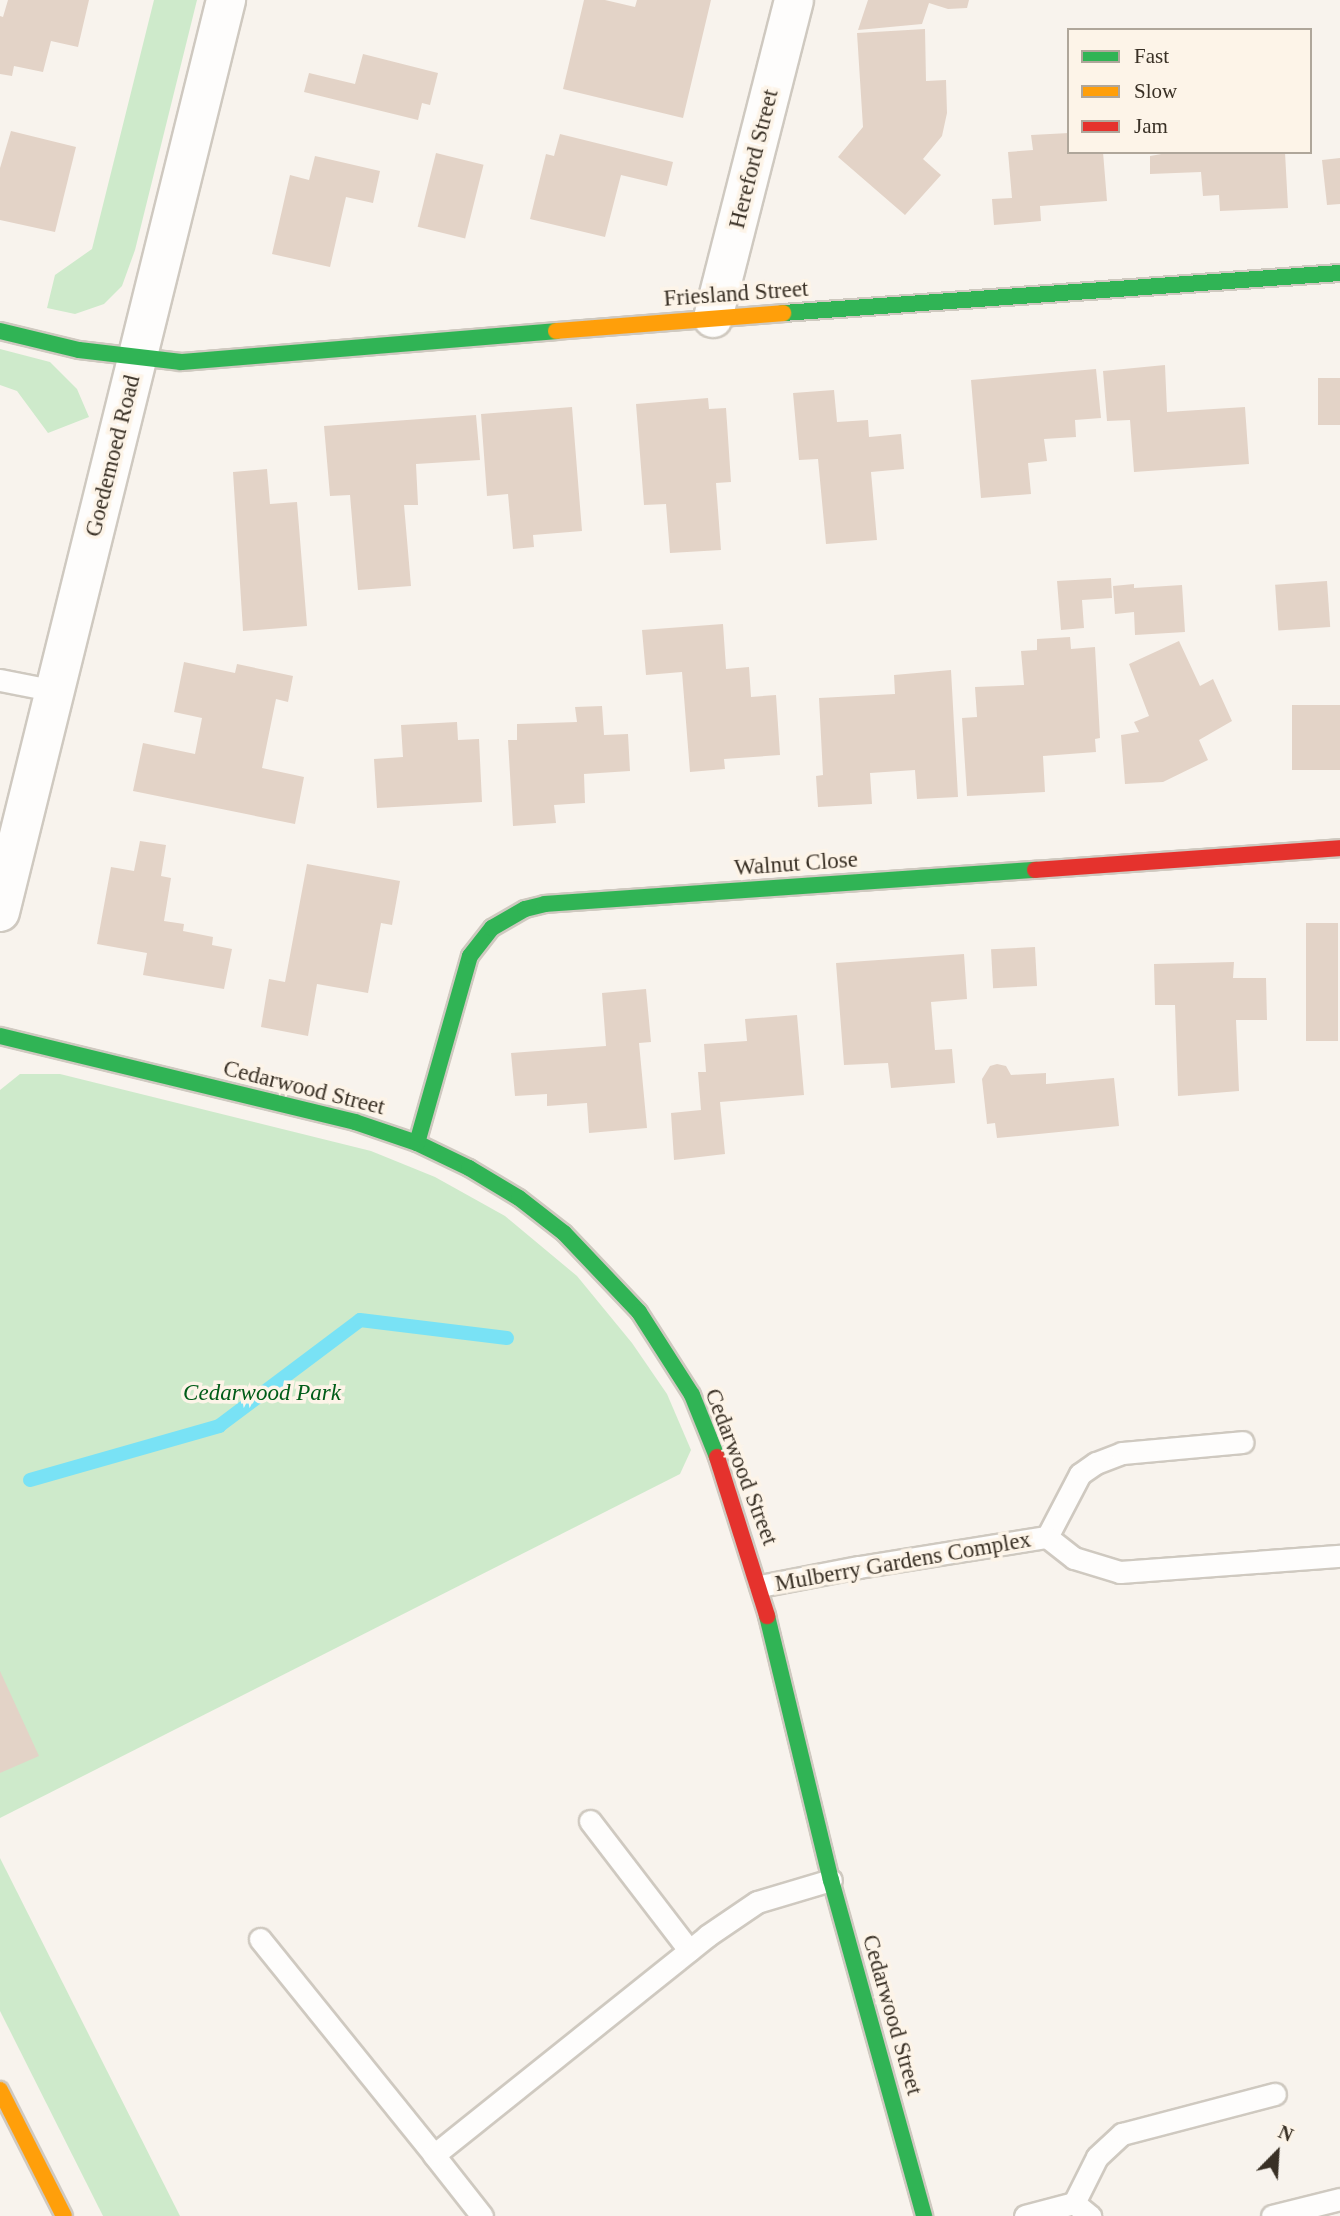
<!DOCTYPE html>
<html>
<head>
<meta charset="utf-8">
<style>
  body { margin:0 }
  #map { position:relative; width:1340px; height:2216px; overflow:hidden; background:#f8f3ed; font-family:"Times New Roman",serif }
  div>[style] { position:absolute }
  [style*='--x'] { left:calc(var(--x)*1px); top:calc(var(--y)*1px); width:calc(var(--w)*1px); rotate:calc(var(--a)*1deg) }
  .green>* { inset:0; background:#ceeacb }
  .stream>* { height:14px; margin:-7px; padding:0 7px; transform-origin:7px; border-radius:7px; background:#79e2f5 }
  .building>* { inset:0; background:#e3d3c7; transform-origin:0 0 }
  .roads { filter:drop-shadow(2px 0 #cfc9c0) drop-shadow(-2px 0 #cfc9c0) drop-shadow(0 2px #cfc9c0) drop-shadow(0 -2px #cfc9c0) }
  .lane>* { height:21px; margin:-10.5px; padding:0 10.5px; transform-origin:10.5px; border-radius:10.5px; background:#fefdfc }
  .street>* { height:38px; margin:-19px; padding:0 19px; transform-origin:19px; border-radius:19px; background:#fefdfc }
  .fast>* { height:16px; margin:-8px; padding:0 8px; transform-origin:8px; border-radius:8px; background:#30b455 }
  .slow>* { height:16px; margin:-8px; padding:0 8px; transform-origin:8px; border-radius:8px; background:#ff9f0a }
  .jam>* { height:16px; margin:-8px; padding:0 8px; transform-origin:8px; border-radius:8px; background:#e5322d }
  span { translate:-50% -50%; white-space:nowrap; text-align:center; line-height:1.15; -webkit-text-stroke:7px #fdf4e8; paint-order:stroke }
  .street-label { font-size:23px; color:#393025 }
  .park-label { font-size:23px; color:#005c18; font-style:italic }
  .legend { position:absolute; left:1067px; top:28px; width:245px; height:126px; box-sizing:border-box; background:#fdf4e8; border:2px solid #afa69a; margin:0; padding:9px 12px; list-style:none; font-size:21px; color:#393025 }
  .legend li { display:flex; align-items:center; gap:14px; height:35px }
  .legend b { width:35px; border:2px solid #afa69a }
  .north { position:absolute; left:1242px; top:2118px; width:70px; height:70px; -webkit-text-stroke:5px #fdf4e8; paint-order:stroke; rotate:24deg; font-size:19px; font-weight:700; line-height:28px; text-align:center; color:#393025 }
  .north::after { content:''; display:block; margin:auto; width:24px; height:32px; background:#393025; clip-path:polygon(50% 0,100% 100%,50% 72%,0 100%) }
</style>
</head>
<body>
<div id="map">
  <div class="green">
    <div style="clip-path:polygon(154px 0,197px 0,135px 250px,122px 286px,104px 304px,75px 314px,47px 308px,55px 275px,92px 249px)"></div>
    <div style="clip-path:polygon(0 349px,50px 362px,77px 389px,89px 417px,48px 433px,17px 391px,0 385px)"></div>
    <div style="clip-path:polygon(20px 1074px,60px 1074px,371px 1151px,435px 1177px,505px 1216px,577px 1276px,632px 1343px,667px 1394px,691px 1450px,680px 1474px,0 1818px,0 1090px)"></div>
    <div style="clip-path:polygon(0 1858px,180px 2216px,103px 2216px,0 2011px)"></div>
  </div>
  <div class="stream">
    <div style="--x:30;--y:1480;--w:197;--a:-15.9"></div>
    <div style="--x:219;--y:1426;--w:176;--a:-36.9"></div>
    <div style="--x:360;--y:1320;--w:148;--a:7"></div>
  </div>
  <div class="building">
    <div style="clip-path:polygon(8px 0,89px 0,78px 47px,51px 41px,43px 72px,14px 66px,12px 76px,0 74px,0 16px,3px 17px)"></div>
    <div style="clip-path:polygon(584px 0,605px 0,635px 7px,637px 0,711px 0,683px 118px,563px 89px)"></div>
    <div style="clip-path:polygon(868px 0,969px 0,967px 8px,948px 9px,929px 3px,922px 24px,858px 30px)"></div>
    <div style="clip-path:polygon(925px 29px,926px 81px,946px 80px,947px 113px,942px 136px,923px 159px,941px 175px,905px 215px,838px 157px,863px 127px,857px 33px)"></div>
    <div style="clip-path:polygon(363px 54px,438px 73px,430px 105px,422px 103px,418px 120px,304px 92px,309px 73px,355px 84px)"></div>
    <div style="clip-path:polygon(11px 131px,76px 147px,55px 232px,0 220px,0 168px)"></div>
    <div style="clip-path:polygon(1069px 133px,1069px 152px,1103px 152px,1107px 201px,1040px 206px,1041px 221px,994px 225px,992px 199px,1012px 198px,1008px 152px,1033px 150px,1031px 135px)"></div>
    <div style="clip-path:polygon(560px 134px,673px 162px,667px 186px,621px 175px,605px 237px,530px 219px,546px 154px,554px 156px)"></div>
    <div style="clip-path:polygon(1173px 152px,1285px 152px,1288px 208px,1220px 211px,1219px 195px,1203px 196px,1201px 172px,1150px 174px,1150px 156px)"></div>
    <div style="left:436px;top:153px;width:49px;height:76px;rotate:14deg"></div>
    <div style="clip-path:polygon(315px 156px,380px 171px,373px 203px,346px 197px,330px 267px,272px 254px,290px 175px,309px 180px)"></div>
    <div style="clip-path:polygon(1340px 158px,1340px 204px,1327px 205px,1322px 160px)"></div>
    <div style="clip-path:polygon(1165px 365px,1167px 412px,1245px 407px,1249px 464px,1134px 472px,1130px 420px,1107px 421px,1103px 371px)"></div>
    <div style="clip-path:polygon(1096px 369px,1101px 418px,1075px 420px,1076px 437px,1044px 439px,1047px 461px,1028px 463px,1031px 494px,981px 498px,971px 380px)"></div>
    <div style="left:1340px;top:378px;width:47px;height:22px;rotate:90deg"></div>
    <div style="clip-path:polygon(834px 390px,837px 422px,868px 420px,869px 437px,901px 434px,904px 469px,871px 472px,877px 540px,826px 544px,818px 459px,799px 460px,793px 393px)"></div>
    <div style="clip-path:polygon(708px 398px,709px 409px,726px 408px,731px 482px,716px 483px,721px 550px,670px 553px,666px 504px,644px 505px,636px 404px)"></div>
    <div style="clip-path:polygon(572px 407px,582px 531px,533px 535px,534px 547px,513px 549px,508px 494px,487px 496px,481px 414px)"></div>
    <div style="clip-path:polygon(476px 415px,480px 460px,416px 464px,418px 505px,404px 505px,411px 586px,358px 590px,350px 495px,330px 496px,324px 426px)"></div>
    <div style="clip-path:polygon(267px 469px,270px 504px,297px 502px,307px 626px,243px 631px,233px 472px)"></div>
    <div style="clip-path:polygon(1111px 578px,1112px 598px,1082px 600px,1084px 628px,1061px 630px,1057px 581px)"></div>
    <div style="left:1327px;top:581px;width:46px;height:52px;rotate:86deg"></div>
    <div style="clip-path:polygon(1134px 584px,1134px 588px,1182px 585px,1185px 632px,1135px 635px,1134px 612px,1115px 614px,1113px 586px)"></div>
    <div style="clip-path:polygon(723px 624px,726px 669px,749px 667px,751px 697px,776px 695px,780px 755px,724px 759px,725px 769px,690px 772px,682px 672px,646px 675px,642px 630px)"></div>
    <div style="clip-path:polygon(1070px 637px,1071px 649px,1095px 647px,1100px 738px,1095px 739px,1096px 752px,1043px 756px,1045px 792px,967px 796px,962px 718px,977px 717px,975px 687px,1024px 685px,1021px 651px,1037px 650px,1037px 639px)"></div>
    <div style="clip-path:polygon(1179px 641px,1200px 686px,1213px 679px,1232px 721px,1199px 740px,1208px 760px,1163px 782px,1125px 784px,1121px 735px,1139px 732px,1134px 722px,1149px 716px,1129px 664px)"></div>
    <div style="clip-path:polygon(184px 662px,235px 673px,237px 664px,293px 676px,288px 702px,276px 699px,262px 768px,304px 777px,295px 824px,133px 791px,143px 743px,195px 754px,202px 718px,174px 712px)"></div>
    <div style="clip-path:polygon(951px 670px,958px 797px,917px 799px,915px 770px,870px 773px,872px 804px,818px 807px,816px 776px,823px 775px,819px 698px,895px 694px,894px 675px)"></div>
    <div style="left:1340px;top:705px;width:65px;height:48px;rotate:90deg"></div>
    <div style="clip-path:polygon(602px 706px,604px 735px,628px 734px,630px 771px,584px 774px,585px 803px,554px 805px,556px 823px,513px 826px,508px 740px,517px 740px,517px 724px,577px 722px,575px 707px)"></div>
    <div style="clip-path:polygon(457px 722px,458px 740px,479px 739px,482px 802px,377px 808px,374px 759px,403px 757px,401px 725px)"></div>
    <div style="clip-path:polygon(140px 841px,166px 845px,161px 876px,171px 878px,164px 921px,184px 924px,183px 931px,213px 937px,212px 945px,232px 949px,224px 989px,143px 975px,147px 953px,97px 944px,111px 867px,134px 871px)"></div>
    <div style="clip-path:polygon(307px 864px,400px 881px,392px 925px,381px 923px,368px 993px,317px 984px,308px 1036px,261px 1027px,269px 979px,285px 982px)"></div>
    <div style="left:1306px;top:923px;width:32px;height:118px"></div>
    <div style="left:1035px;top:947px;width:39px;height:44px;rotate:87deg"></div>
    <div style="clip-path:polygon(964px 954px,967px 999px,931px 1002px,935px 1050px,952px 1049px,955px 1083px,891px 1088px,888px 1063px,844px 1065px,836px 963px)"></div>
    <div style="clip-path:polygon(1234px 962px,1233px 978px,1266px 978px,1267px 1020px,1236px 1020px,1239px 1091px,1178px 1096px,1175px 1005px,1155px 1005px,1154px 964px)"></div>
    <div style="clip-path:polygon(646px 989px,651px 1042px,639px 1043px,647px 1128px,589px 1133px,587px 1103px,547px 1106px,547px 1094px,515px 1096px,511px 1053px,606px 1046px,602px 993px)"></div>
    <div style="clip-path:polygon(797px 1015px,804px 1095px,720px 1102px,725px 1154px,674px 1160px,671px 1113px,701px 1110px,698px 1072px,706px 1072px,704px 1044px,747px 1041px,745px 1019px)"></div>
    <div style="clip-path:polygon(997px 1064px,1006px 1066px,1011px 1075px,1046px 1073px,1046px 1084px,1114px 1078px,1119px 1126px,997px 1138px,995px 1123px,987px 1124px,982px 1079px,990px 1066px)"></div>
    <div style="clip-path:polygon(0 1671px,39px 1756px,0 1773px)"></div>
  </div>
  <div class="roads">
    <div class="lane">
      <div style="--x:0;--y:680;--w:57;--a:11.1"></div>
      <div style="--x:1047;--y:1537;--w:71;--a:-62.4"></div>
      <div style="--x:1080;--y:1474;--w:19;--a:-35"></div>
      <div style="--x:1096;--y:1463;--w:28;--a:-21"></div>
      <div style="--x:1122;--y:1453;--w:121;--a:-5.2"></div>
      <div style="--x:760;--y:1586;--w:101;--a:-10.9"></div>
      <div style="--x:859;--y:1567;--w:190;--a:-9.1"></div>
      <div style="--x:1047;--y:1537;--w:34;--a:38"></div>
      <div style="--x:1074;--y:1558;--w:48;--a:16.9"></div>
      <div style="--x:1120;--y:1572;--w:221;--a:-4.2"></div>
      <div style="--x:590;--y:1821;--w:163;--a:52.5"></div>
      <div style="--x:260;--y:1939;--w:277;--a:51.1"></div>
      <div style="--x:1074;--y:2203;--w:51;--a:-63.4"></div>
      <div style="--x:1097;--y:2157;--w:34;--a:-43"></div>
      <div style="--x:1122;--y:2134;--w:158;--a:-14.7"></div>
      <div style="--x:482;--y:2216;--w:78;--a:-128.2"></div>
      <div style="--x:434;--y:2155;--w:350;--a:-38.7"></div>
      <div style="--x:707;--y:1936;--w:60;--a:-34.2"></div>
      <div style="--x:757;--y:1902;--w:77;--a:-16.6"></div>
      <div style="--x:1025;--y:2216;--w:51;--a:-14.9"></div>
      <div style="--x:1074;--y:2203;--w:21;--a:39"></div>
      <div style="--x:1272;--y:2216;--w:70;--a:-14"></div>
    </div>
    <div class="street">
      <div style="--x:713;--y:318;--w:328;--a:-75.7"></div>
      <div style="--x:0;--y:912;--w:940;--a:-76.08"></div>
    </div>
    <div class="fast">
      <div style="--x:783;--y:313;--w:558;--a:-4.11"></div>
      <div style="--x:0;--y:331;--w:81;--a:13.5"></div>
      <div style="--x:79;--y:350;--w:103;--a:6.7"></div>
      <div style="--x:181;--y:362;--w:376;--a:-4.7"></div>
      <div style="--x:0;--y:1036;--w:365;--a:13.6"></div>
      <div style="--x:355;--y:1122;--w:65;--a:18.7"></div>
      <div style="--x:417;--y:1143;--w:58;--a:25.7"></div>
      <div style="--x:469;--y:1168;--w:58;--a:31"></div>
      <div style="--x:519;--y:1198;--w:57;--a:37.9"></div>
      <div style="--x:564;--y:1233;--w:109;--a:46.5"></div>
      <div style="--x:639;--y:1312;--w:98;--a:57.4"></div>
      <div style="--x:692;--y:1395;--w:67;--a:68"></div>
      <div style="--x:417;--y:1143;--w:194;--a:-74.2"></div>
      <div style="--x:470;--y:956;--w:36;--a:-52"></div>
      <div style="--x:492;--y:928;--w:38;--a:-30"></div>
      <div style="--x:525;--y:909;--w:21;--a:-14"></div>
      <div style="--x:545;--y:904;--w:491;--a:-4"></div>
      <div style="--x:767;--y:1616;--w:272;--a:76.4"></div>
      <div style="--x:831;--y:1880;--w:349;--a:74.5"></div>
    </div>
    <div class="slow">
      <div style="--x:556;--y:331;--w:228;--a:-4.5"></div>
      <div style="--x:0;--y:2090;--w:141;--a:63.1"></div>
    </div>
    <div class="jam">
      <div style="--x:1035;--y:870;--w:306;--a:-4.1"></div>
      <div style="--x:717;--y:1457;--w:167;--a:72.5"></div>
    </div>
  </div>
  <div class="street-label">
    <span style="left:754px;top:159px;rotate:-76deg">Hereford Street</span>
    <span style="left:736px;top:294px;rotate:-4deg">Friesland Street</span>
    <span style="left:113px;top:456px;rotate:-76deg">Goedemoed Road</span>
    <span style="left:796px;top:864px;rotate:-4deg">Walnut Close</span>
    <span style="left:304px;top:1088px;rotate:14deg">Cedarwood Street</span>
    <span style="left:741px;top:1467px;rotate:69deg">Cedarwood Street</span>
    <span style="left:903px;top:1562px;rotate:-10deg">Mulberry Gardens Complex</span>
    <span style="left:892px;top:2015px;rotate:74deg">Cedarwood Street</span>
  </div>
  <div class="park-label">
    <span style="left:262px;top:1393px">Cedarwood Park</span>
  </div>
  <ul class="legend">
  <li><b style="height:9px;background:#30b455"></b>Fast</li>
  <li><b style="height:9px;background:#ff9f0a"></b>Slow</li>
  <li><b style="height:9px;background:#e5322d"></b>Jam</li>
  </ul>
  <div class="north">N</div>
</div>
</body>
</html>
